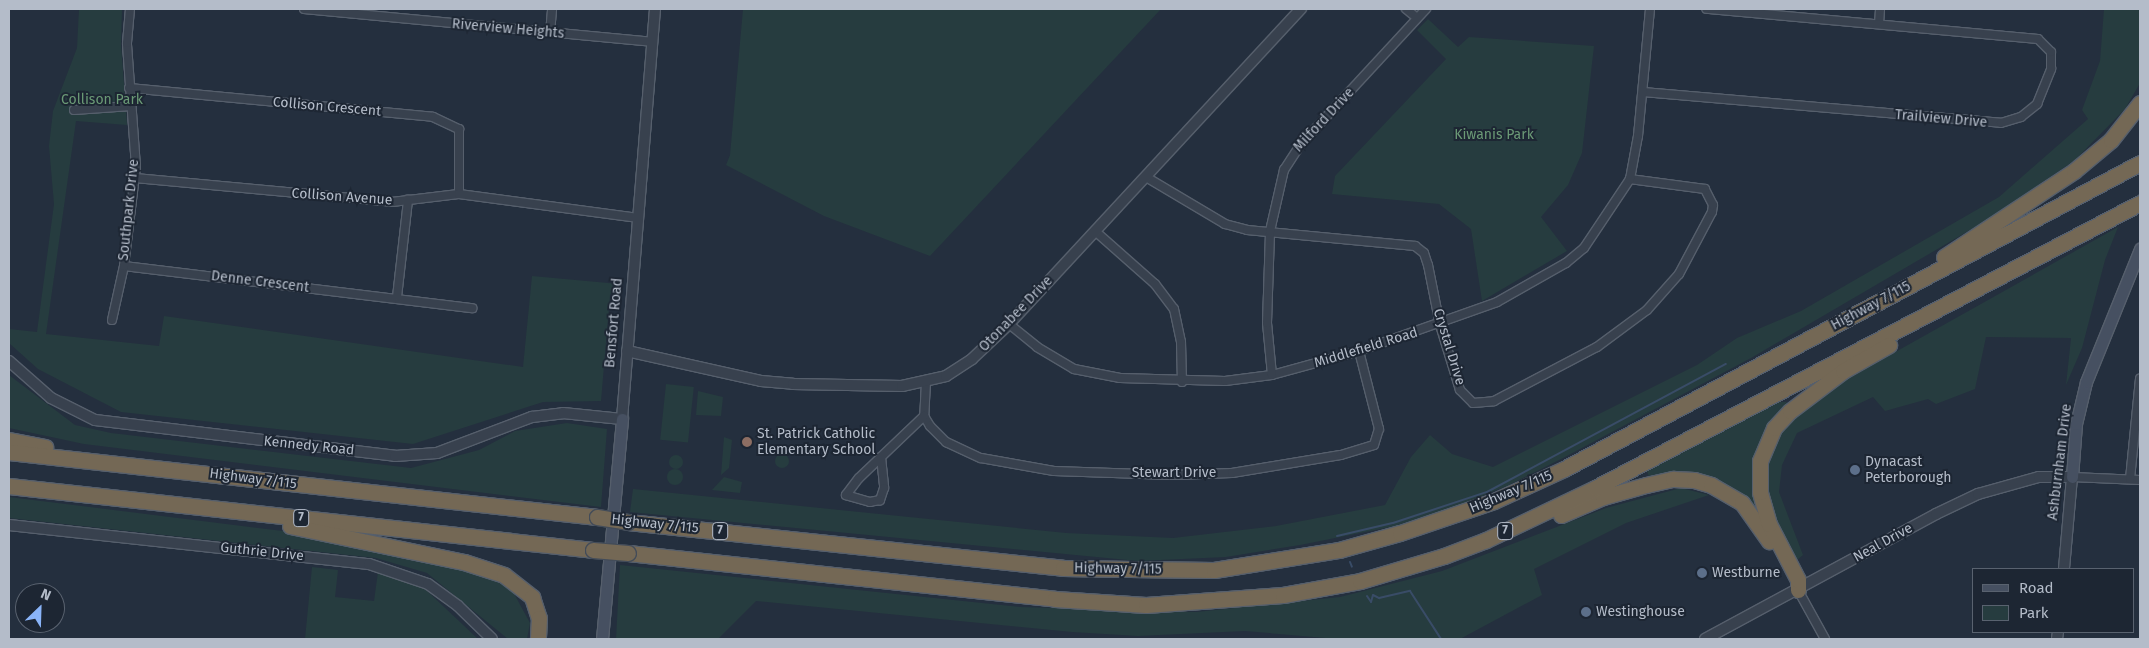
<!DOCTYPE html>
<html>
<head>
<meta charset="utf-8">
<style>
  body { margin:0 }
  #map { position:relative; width:2149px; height:648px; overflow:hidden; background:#242f3e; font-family:"Fira Sans",sans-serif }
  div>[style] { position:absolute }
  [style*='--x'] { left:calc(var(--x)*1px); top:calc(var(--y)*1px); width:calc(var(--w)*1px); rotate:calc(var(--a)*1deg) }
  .green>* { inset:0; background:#263c3f; transform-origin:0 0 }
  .round { border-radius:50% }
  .stream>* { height:2px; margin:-1px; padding:0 1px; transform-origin:1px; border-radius:1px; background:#394c67 }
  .roads { filter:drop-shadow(1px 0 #565f6c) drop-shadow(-1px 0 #565f6c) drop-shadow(0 1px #565f6c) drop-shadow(0 -1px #565f6c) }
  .minor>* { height:8px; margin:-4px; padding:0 4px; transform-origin:4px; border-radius:4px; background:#38414e }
  .tertiary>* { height:10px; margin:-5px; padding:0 5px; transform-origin:5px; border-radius:5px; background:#38414e }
  .secondary>* { height:11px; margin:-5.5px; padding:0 5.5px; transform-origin:5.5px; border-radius:5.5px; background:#465061 }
  .motorway>* { height:15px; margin:-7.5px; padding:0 7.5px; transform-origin:7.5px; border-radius:7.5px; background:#746855 }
  .bridges { filter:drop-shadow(1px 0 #434c59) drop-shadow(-1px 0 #434c59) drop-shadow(0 1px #434c59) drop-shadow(0 -1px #434c59) }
  .motorway-bridge>* { height:15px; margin:-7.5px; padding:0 7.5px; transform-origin:7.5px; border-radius:7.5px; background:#746855 }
  .dots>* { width:14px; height:14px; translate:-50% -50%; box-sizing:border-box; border:2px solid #1d2633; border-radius:50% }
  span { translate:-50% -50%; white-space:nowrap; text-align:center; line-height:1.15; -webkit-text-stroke:4px #1d2633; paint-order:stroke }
  .shield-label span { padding:1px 4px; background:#1d2633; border:1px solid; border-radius:4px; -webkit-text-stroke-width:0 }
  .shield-label { font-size:12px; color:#b4bcc9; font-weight:700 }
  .street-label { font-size:14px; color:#b4bcc9 }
  .park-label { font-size:14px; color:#6b9a76 }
  .poi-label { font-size:14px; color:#b4bcc9 }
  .left { translate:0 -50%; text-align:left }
  .frame { position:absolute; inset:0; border:10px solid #b4bcc9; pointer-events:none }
  .legend { position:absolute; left:1972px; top:568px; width:162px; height:65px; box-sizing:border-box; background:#1d2633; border:1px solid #59626f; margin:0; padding:6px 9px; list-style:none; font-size:15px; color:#b4bcc9 }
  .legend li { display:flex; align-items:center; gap:10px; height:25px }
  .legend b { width:25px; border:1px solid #59626f }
  .north { position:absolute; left:15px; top:583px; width:50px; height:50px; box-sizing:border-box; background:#1d2633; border:1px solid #59626f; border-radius:50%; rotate:24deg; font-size:14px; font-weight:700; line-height:20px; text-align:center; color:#b4bcc9 }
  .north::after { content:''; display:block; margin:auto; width:18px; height:22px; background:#8ab4f8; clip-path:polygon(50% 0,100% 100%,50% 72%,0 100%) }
</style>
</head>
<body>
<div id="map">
  <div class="green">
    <div style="clip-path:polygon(79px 9px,122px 9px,121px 45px,127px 125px,76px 121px,46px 334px,159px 346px,164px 316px,523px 367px,532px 276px,619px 284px,610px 295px,601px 401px,543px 402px,413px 444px,121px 412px,38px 369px,9px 343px,9px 329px,37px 332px,54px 204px,49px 146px,53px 111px,77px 48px)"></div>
    <div style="clip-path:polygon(743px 9px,1161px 9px,930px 256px,824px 216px,726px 165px,730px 155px)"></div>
    <div style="clip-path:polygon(2104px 9px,2140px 9px,2140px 83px,2125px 109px,2074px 161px,1982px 223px,1751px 358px,1563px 458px,1507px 486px,1451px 508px,1395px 526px,1300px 545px,1226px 557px,1138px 561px,630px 512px,633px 489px,1066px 533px,1173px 538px,1276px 526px,1385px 505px,1411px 457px,1430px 435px,1452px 454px,1493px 467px,1697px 365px,1737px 338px,1801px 311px,1999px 197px,2088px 119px,2082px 110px,2100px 61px)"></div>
    <div style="clip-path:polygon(1428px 19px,1458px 47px,1469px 37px,1594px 46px,1582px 153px,1568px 185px,1541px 217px,1567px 251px,1482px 301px,1471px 229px,1439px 204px,1332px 194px,1335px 176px,1446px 59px,1417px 30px)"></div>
    <div style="clip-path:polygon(2118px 227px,2105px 260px,2082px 348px,2066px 385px,2071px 338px,1986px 337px,1975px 389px,1936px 404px,1928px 399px,1885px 411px,1873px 397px,1797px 433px,1782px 465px,1779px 492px,1803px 555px,1796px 561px,1777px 523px,1769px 495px,1768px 466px,1778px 435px,1798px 413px,1824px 392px)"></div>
    <div style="clip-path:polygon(9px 375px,75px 425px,111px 433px,411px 468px,479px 450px,515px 431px,567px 423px,607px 429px,601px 507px,84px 444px,9px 428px)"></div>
    <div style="left:666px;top:384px;width:28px;height:56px;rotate:6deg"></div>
    <div style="clip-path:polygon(698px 391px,723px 397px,721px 416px,696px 415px)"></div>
    <div style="clip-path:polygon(1779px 402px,1787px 402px,1762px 440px,1761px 508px,1756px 513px,1720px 481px,1688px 472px,1649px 477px,1646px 468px)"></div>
    <div style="clip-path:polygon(724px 437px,732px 440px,729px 468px,721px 475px)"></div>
    <div class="round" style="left:775px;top:454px;width:14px;height:14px"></div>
    <div class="round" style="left:669px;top:455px;width:14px;height:14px"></div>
    <div class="round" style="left:667px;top:469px;width:16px;height:16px"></div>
    <div style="clip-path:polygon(724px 477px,742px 482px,740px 493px,712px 490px)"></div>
    <div style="clip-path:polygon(1681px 488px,1709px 495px,1626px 523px,1534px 569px,1542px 595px,1460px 639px,1337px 639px,1245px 631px,1138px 636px,1072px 632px,756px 601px,718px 639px,616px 639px,620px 565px,1020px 607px,1196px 612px,1340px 597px,1442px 571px,1606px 508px)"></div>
    <div style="clip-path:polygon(9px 497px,291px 532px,466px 568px,511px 588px,530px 623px,527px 639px,508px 639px,427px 573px,376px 558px,9px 518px)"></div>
    <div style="clip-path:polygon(312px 567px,338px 570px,335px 597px,374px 601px,378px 572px,425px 589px,478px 639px,305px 639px)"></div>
  </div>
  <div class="stream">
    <div style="--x:1337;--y:536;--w:57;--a:-13.1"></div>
    <div style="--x:1393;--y:523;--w:99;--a:-18.3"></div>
    <div style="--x:1487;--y:492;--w:271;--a:-28.2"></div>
    <div style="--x:1350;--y:562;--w:5;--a:68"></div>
    <div style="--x:1367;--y:596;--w:7;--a:56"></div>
    <div style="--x:1371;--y:602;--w:7;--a:-74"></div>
    <div style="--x:1373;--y:595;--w:7;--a:27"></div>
    <div style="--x:1379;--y:598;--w:32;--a:-13"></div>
    <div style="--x:1410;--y:591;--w:57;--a:57.1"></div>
  </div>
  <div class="roads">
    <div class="minor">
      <div style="--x:304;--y:9;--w:349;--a:5.4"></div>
      <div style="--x:1406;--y:9;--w:14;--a:39"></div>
      <div style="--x:1879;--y:24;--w:15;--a:-86"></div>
      <div style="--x:550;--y:33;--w:24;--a:-85"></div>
      <div style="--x:129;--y:88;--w:305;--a:5.4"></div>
      <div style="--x:433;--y:117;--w:29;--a:25"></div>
      <div style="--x:459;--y:129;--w:65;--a:90"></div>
      <div style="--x:1643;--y:92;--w:359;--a:4.9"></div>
      <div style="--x:2001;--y:123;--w:21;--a:-17"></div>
      <div style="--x:2021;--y:117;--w:21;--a:-39"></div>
      <div style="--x:2037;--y:104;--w:38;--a:-68"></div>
      <div style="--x:2051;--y:69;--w:17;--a:-90"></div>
      <div style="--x:2051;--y:52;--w:18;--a:-135"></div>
      <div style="--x:2038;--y:39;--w:333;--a:-174.8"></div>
      <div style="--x:74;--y:110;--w:57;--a:-4"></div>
      <div style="--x:1146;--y:177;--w:92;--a:30.7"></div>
      <div style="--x:1225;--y:224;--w:23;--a:15"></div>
      <div style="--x:1247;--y:230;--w:169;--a:5.4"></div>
      <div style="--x:1415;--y:246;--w:11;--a:38"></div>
      <div style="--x:1424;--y:253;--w:13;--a:72"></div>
      <div style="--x:1428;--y:265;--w:61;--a:78.7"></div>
      <div style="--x:1440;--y:325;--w:68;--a:72.9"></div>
      <div style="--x:1460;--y:390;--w:18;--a:45"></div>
      <div style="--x:1473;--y:403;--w:21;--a:-5"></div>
      <div style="--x:1494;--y:401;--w:116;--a:-27.7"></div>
      <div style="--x:1597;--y:347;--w:62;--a:-36.5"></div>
      <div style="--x:1647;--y:310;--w:48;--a:-48.4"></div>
      <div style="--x:1679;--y:274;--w:70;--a:-62"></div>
      <div style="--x:1712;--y:212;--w:7;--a:-82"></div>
      <div style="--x:1713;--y:205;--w:18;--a:-117"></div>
      <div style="--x:1705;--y:189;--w:76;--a:-172.4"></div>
      <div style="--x:135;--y:178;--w:258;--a:5.3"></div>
      <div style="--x:392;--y:202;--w:67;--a:-6.8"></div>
      <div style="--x:459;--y:194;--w:181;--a:7.6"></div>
      <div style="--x:1095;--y:231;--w:80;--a:41.5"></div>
      <div style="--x:1155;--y:284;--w:31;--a:53"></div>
      <div style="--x:1174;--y:309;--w:34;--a:78"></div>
      <div style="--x:1181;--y:342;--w:40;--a:88.6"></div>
      <div style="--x:124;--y:266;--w:351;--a:6.9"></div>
      <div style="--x:397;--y:297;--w:98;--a:-83.5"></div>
      <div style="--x:112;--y:320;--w:55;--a:-77.5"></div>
      <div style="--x:124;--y:266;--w:100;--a:-83.1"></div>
      <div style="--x:136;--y:167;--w:124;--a:-94.2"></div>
      <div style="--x:127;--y:43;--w:34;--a:-85"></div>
      <div style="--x:1009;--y:324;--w:36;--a:39"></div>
      <div style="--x:1037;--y:347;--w:43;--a:30.7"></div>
      <div style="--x:1074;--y:369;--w:47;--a:11.1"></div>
      <div style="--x:1120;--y:378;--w:105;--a:1.6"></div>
      <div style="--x:1225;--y:381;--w:47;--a:-7.3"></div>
      <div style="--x:1272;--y:375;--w:90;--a:-15.4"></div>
      <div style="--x:1359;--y:351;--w:146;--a:-19.5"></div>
      <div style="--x:1497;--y:302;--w:79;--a:-29.5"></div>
      <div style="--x:1566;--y:263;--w:23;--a:-40"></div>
      <div style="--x:1584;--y:248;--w:83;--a:-56.3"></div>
      <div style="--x:1630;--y:179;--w:44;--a:-79.5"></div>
      <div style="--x:1638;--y:136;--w:128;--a:-84.6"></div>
      <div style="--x:1272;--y:375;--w:52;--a:-95.5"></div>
      <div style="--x:1267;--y:323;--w:92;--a:-88.1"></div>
      <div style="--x:1270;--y:231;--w:63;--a:-77.1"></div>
      <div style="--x:1284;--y:170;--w:31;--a:-57"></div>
      <div style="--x:1301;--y:144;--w:184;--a:-47.2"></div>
      <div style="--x:926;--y:382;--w:34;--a:93"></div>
      <div style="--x:924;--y:416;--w:12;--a:59"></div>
      <div style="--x:930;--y:426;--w:23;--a:45"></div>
      <div style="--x:946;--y:442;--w:38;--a:25"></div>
      <div style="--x:981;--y:458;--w:74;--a:10.1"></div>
      <div style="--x:1054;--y:471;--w:118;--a:1.9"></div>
      <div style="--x:1172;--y:475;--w:60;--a:-1.9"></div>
      <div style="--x:1232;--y:473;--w:110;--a:-9.4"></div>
      <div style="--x:1341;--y:455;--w:34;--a:-17"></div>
      <div style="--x:1374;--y:445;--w:17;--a:-73"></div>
      <div style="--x:1379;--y:429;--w:81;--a:-104.4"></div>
      <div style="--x:881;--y:457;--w:31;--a:84"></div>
      <div style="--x:884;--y:488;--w:13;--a:108"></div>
      <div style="--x:880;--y:500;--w:10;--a:169"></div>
      <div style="--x:870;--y:502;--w:25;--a:-164"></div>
      <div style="--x:846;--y:495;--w:21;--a:-53"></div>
      <div style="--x:859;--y:478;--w:90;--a:-43.6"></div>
      <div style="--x:2072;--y:477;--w:68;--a:2.5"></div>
      <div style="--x:2130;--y:479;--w:101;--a:-84.3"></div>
      <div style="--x:1798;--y:590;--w:56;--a:61.1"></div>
    </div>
    <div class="tertiary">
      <div style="--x:627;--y:351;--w:137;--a:12.6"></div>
      <div style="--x:761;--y:381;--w:32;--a:5"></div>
      <div style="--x:793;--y:384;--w:109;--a:1.1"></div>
      <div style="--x:902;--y:386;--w:45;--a:-12.8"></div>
      <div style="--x:946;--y:376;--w:31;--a:-33"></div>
      <div style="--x:972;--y:359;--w:51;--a:-43.4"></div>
      <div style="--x:1009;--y:324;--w:430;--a:-47.2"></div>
      <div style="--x:9;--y:361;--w:56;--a:41.4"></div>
      <div style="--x:51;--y:398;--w:49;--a:26.6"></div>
      <div style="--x:95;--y:420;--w:302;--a:6.8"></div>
      <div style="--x:395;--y:456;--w:42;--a:-4.1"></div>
      <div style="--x:437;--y:453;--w:102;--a:-20.8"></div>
      <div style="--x:532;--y:417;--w:31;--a:-7"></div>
      <div style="--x:563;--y:413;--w:59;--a:5.8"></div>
      <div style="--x:622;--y:419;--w:411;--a:-85.4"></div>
      <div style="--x:9;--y:525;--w:362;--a:6.2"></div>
      <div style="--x:369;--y:564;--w:62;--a:18.7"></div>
      <div style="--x:428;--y:584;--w:37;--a:36"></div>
      <div style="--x:458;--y:606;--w:47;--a:44.1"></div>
      <div style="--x:1705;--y:639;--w:263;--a:-28.4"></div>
      <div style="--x:1936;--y:514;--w:47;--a:-25.5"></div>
      <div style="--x:1978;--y:494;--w:63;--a:-15.6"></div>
      <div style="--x:2039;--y:477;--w:33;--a:0"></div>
      <div style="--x:2072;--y:477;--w:92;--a:95"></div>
      <div style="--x:2057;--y:639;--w:7;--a:-82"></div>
    </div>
    <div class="secondary">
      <div style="--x:2072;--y:477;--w:53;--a:-85.7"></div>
      <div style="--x:2076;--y:424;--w:43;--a:-76.6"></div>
      <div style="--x:2086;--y:382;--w:144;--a:-67.9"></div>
      <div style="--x:602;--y:639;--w:221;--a:-84.8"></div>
    </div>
    <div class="motorway">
      <div style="--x:1944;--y:257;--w:156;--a:-33.5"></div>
      <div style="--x:2074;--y:171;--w:48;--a:-40"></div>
      <div style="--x:2111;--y:140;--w:47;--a:-51.9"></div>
      <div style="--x:9;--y:440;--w:37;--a:11"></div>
      <div style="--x:9;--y:452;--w:592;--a:6.31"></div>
      <div style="--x:9;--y:486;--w:587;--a:6.25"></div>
      <div style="--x:1561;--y:515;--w:46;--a:-23.2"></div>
      <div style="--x:1603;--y:497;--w:45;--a:-15.6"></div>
      <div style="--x:1646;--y:485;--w:28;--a:-13"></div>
      <div style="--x:1673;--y:479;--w:21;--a:3"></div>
      <div style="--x:1694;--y:480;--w:18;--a:16"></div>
      <div style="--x:1711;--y:485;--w:36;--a:30"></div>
      <div style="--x:1742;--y:503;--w:47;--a:54.6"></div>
      <div style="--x:628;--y:522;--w:437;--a:6"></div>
      <div style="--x:1063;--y:568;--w:151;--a:0.8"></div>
      <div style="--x:1214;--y:570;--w:127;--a:-9.1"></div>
      <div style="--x:1339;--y:550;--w:63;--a:-15.6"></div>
      <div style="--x:1400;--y:533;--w:99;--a:-18.8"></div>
      <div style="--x:1494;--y:501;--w:77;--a:-24.6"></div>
      <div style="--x:1564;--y:469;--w:652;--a:-27.98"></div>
      <div style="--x:290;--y:526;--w:178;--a:11.7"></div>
      <div style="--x:464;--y:562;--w:42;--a:18"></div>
      <div style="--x:504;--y:575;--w:36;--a:38"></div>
      <div style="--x:532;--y:597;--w:22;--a:72"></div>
      <div style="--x:539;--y:618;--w:21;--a:93"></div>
      <div style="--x:628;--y:553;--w:429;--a:6.1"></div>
      <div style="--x:1055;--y:599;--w:91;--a:3.8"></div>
      <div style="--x:1146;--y:605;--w:137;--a:-4.2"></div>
      <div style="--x:1283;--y:595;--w:78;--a:-10.3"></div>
      <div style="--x:1360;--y:581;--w:88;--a:-16.6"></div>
      <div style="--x:1444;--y:556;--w:45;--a:-20.9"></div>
      <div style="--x:1486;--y:540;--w:121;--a:-25.5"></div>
      <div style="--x:1595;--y:488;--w:615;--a:-27.61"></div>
      <div style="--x:1798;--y:590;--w:10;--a:-90"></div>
      <div style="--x:1798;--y:580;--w:63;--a:-117.4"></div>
      <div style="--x:1769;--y:524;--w:33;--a:-106"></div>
      <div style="--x:1760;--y:492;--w:31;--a:-90"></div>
      <div style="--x:1760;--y:461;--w:36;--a:-67"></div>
      <div style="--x:1774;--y:428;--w:23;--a:-47"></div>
      <div style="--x:1790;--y:411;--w:66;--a:-37"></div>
      <div style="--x:1843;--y:371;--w:53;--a:-29.5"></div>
    </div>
  </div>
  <div class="bridges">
    <div class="motorway-bridge">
      <div style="--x:597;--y:517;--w:31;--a:9"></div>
      <div style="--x:593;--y:550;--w:35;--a:5"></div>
    </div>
  </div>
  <div class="dots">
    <div style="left:747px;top:442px;background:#8d6e63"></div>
    <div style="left:1855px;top:470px;background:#5c6f8a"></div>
    <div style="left:1702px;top:573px;background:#5c6f8a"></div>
    <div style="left:1586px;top:612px;background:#5c6f8a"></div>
  </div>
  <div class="shield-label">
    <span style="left:301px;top:518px">7</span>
    <span style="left:720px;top:531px">7</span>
    <span style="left:1505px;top:531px">7</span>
  </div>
  <div class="street-label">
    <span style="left:508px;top:29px;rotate:5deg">Riverview Heights</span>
    <span style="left:327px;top:107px;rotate:5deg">Collison Crescent</span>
    <span style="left:1941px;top:119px;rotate:5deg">Trailview Drive</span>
    <span style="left:1324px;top:120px;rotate:-47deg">Milford Drive</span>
    <span style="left:342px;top:197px;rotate:4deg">Collison Avenue</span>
    <span style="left:129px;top:210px;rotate:-84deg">Southpark Drive</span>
    <span style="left:260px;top:282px;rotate:7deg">Denne Crescent</span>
    <span style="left:1871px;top:306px;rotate:-28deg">Highway 7/115</span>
    <span style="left:1016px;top:314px;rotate:-46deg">Otonabee Drive</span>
    <span style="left:614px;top:323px;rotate:-85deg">Bensfort Road</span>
    <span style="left:1449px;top:347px;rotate:73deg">Crystal Drive</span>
    <span style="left:1366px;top:348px;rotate:-17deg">Middlefield Road</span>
    <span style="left:309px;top:446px;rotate:6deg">Kennedy Road</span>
    <span style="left:2060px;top:462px;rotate:-83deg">Ashburnham Drive</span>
    <span style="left:1174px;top:473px">Stewart Drive</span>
    <span style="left:253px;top:479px;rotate:7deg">Highway 7/115</span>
    <span style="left:1511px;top:492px;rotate:-23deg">Highway 7/115</span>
    <span style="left:655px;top:524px;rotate:6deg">Highway 7/115</span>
    <span style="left:1883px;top:543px;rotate:-29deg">Neal Drive</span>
    <span style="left:262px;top:552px;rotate:6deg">Guthrie Drive</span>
    <span style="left:1118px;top:569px;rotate:1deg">Highway 7/115</span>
  </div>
  <div class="park-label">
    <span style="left:102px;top:100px">Collison Park</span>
    <span style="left:1494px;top:135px">Kiwanis Park</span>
  </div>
  <div class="poi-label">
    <span class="left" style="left:757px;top:442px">St. Patrick Catholic<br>Elementary School</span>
    <span class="left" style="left:1865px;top:470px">Dynacast<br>Peterborough</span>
    <span class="left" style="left:1712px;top:573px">Westburne</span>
    <span class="left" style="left:1596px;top:612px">Westinghouse</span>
  </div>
  <div class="frame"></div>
  <ul class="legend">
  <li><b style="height:6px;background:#465061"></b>Road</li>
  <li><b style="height:14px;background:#263c3f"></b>Park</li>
  </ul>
  <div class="north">N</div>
</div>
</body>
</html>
